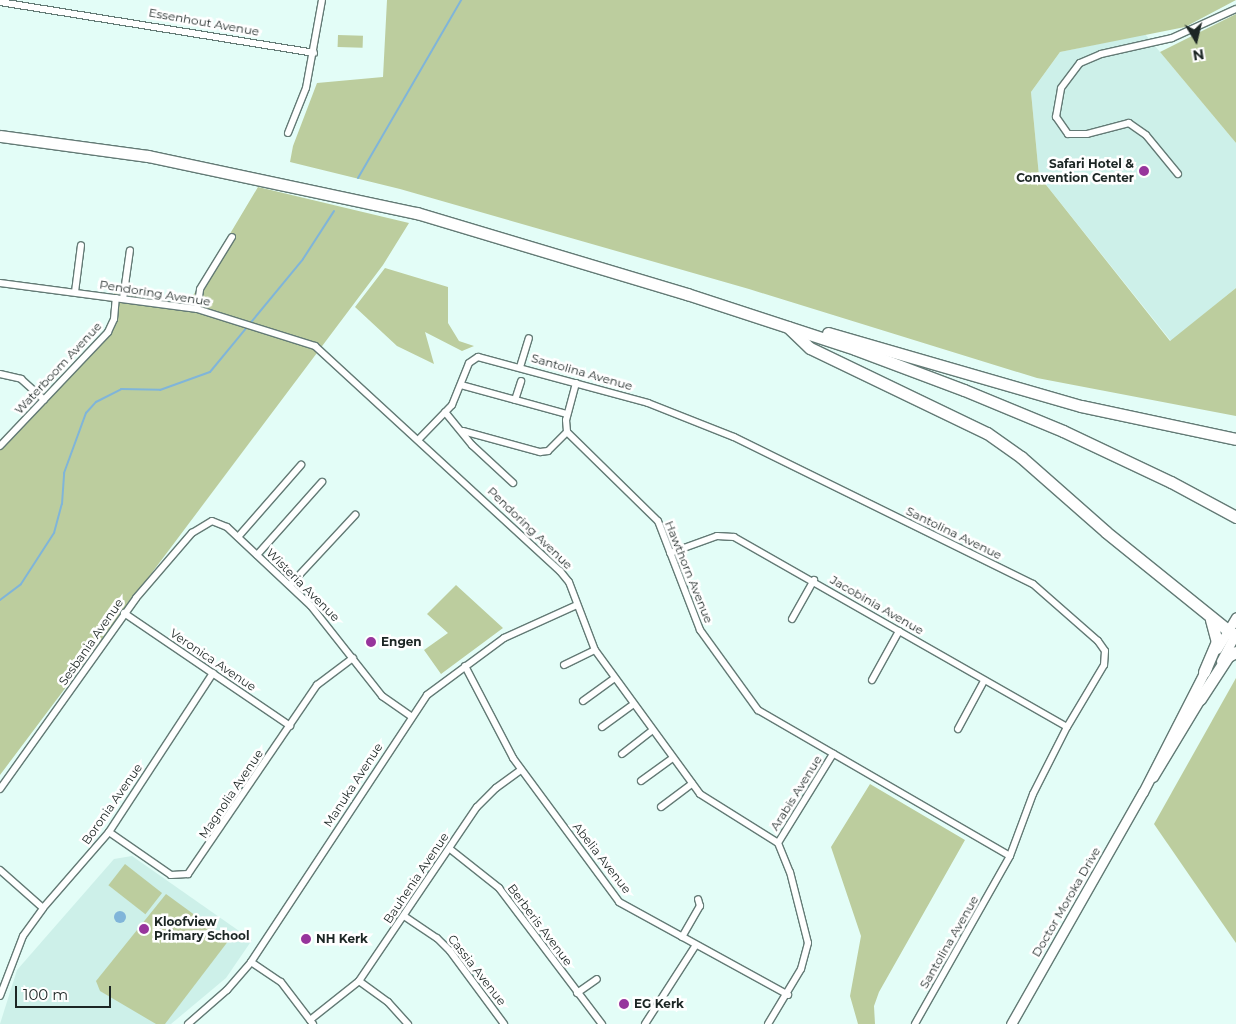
<!DOCTYPE html>
<html>
<head>
<meta charset="utf-8">
<style>
  body { margin:0 }
  #map { position:relative; width:1236px; height:1024px; overflow:hidden; background:#e3fdf7; font-family:Montserrat,sans-serif }
  div>[style] { position:absolute }
  [style*='--x'] { left:calc(var(--x)*1px); top:calc(var(--y)*1px); width:calc(var(--w)*1px); rotate:calc(var(--a)*1deg) }
  .built>* { inset:0; background:#cdf0e9 }
  .green>* { inset:0; background:#bccd9e; transform-origin:0 0 }
  .water>* { inset:0; background:#80b5d9 }
  .round { border-radius:50% }
  .stream>* { height:2px; margin:-1px; padding:0 1px; transform-origin:1px; border-radius:1px; background:#80b5d9 }
  .roads { filter:drop-shadow(1px 0 #637a75) drop-shadow(-1px 0 #637a75) drop-shadow(0 1px #637a75) drop-shadow(0 -1px #637a75) }
  .minor>* { height:6px; margin:-3px; padding:0 3px; transform-origin:3px; border-radius:3px; background:#fff }
  .secondary>* { height:9px; margin:-4.5px; padding:0 4.5px; transform-origin:4.5px; border-radius:4.5px; background:#fff }
  .trunk>* { height:11px; margin:-5.5px; padding:0 5.5px; transform-origin:5.5px; border-radius:5.5px; background:#fff }
  .dots>* { width:14px; height:14px; translate:-50% -50%; box-sizing:border-box; border:2px solid #fff; border-radius:50% }
  span { translate:-50% -50%; white-space:nowrap; text-align:center; line-height:1.15; -webkit-text-stroke:5px #fff; paint-order:stroke }
  .street-label { font-size:12px; color:#1c2624 }
  .poi-label { font-size:12px; color:#1c2624; font-weight:700 }
  .right { translate:-100% -50%; text-align:right }
  .left { translate:0 -50%; text-align:left }
  .north { position:absolute; left:1171px; top:15px; width:50px; height:50px; -webkit-text-stroke:4px #fff; paint-order:stroke; rotate:171deg; font-size:14px; font-weight:700; line-height:20px; text-align:center; color:#1c2624 }
  .north::after { content:''; display:block; margin:auto; width:18px; height:22px; background:#1c2624; clip-path:polygon(50% 0,100% 100%,50% 72%,0 100%) }
  .scale { position:absolute; left:15px; top:986px; width:96px; height:22px; box-sizing:border-box; border:2px solid #1c2624; border-top:0; padding-left:6px; font-size:15px; line-height:18px; white-space:nowrap; color:#1c2624; -webkit-text-stroke:4px #fff; paint-order:stroke }
</style>
</head>
<body>
<div id="map">
  <div class="built">
    <div style="clip-path:polygon(1145px 34px,1236px 143px,1236px 288px,1171px 341px,1039px 176px,1031px 92px,1060px 52px)"></div>
    <div style="clip-path:polygon(132px 856px,252px 940px,226px 978px,171px 1024px,0 1024px,17px 970px,114px 859px)"></div>
  </div>
  <div class="green">
    <div style="clip-path:polygon(387px 0,1236px 0,1185px 27px,1060px 52px,1031px 92px,1039px 176px,1170px 341px,1236px 288px,1236px 416px,1037px 378px,749px 289px,400px 189px,290px 162px,293px 146px,317px 83px,383px 77px)"></div>
    <div style="clip-path:polygon(1236px 14px,1236px 143px,1160px 52px)"></div>
    <div style="left:338px;top:35px;width:25px;height:12px;rotate:2deg"></div>
    <div style="clip-path:polygon(258px 187px,409px 223px,383px 265px,0 775px,0 444px,109px 329px,114px 293px,188px 304px)"></div>
    <div style="clip-path:polygon(385px 268px,448px 287px,448px 323px,459px 341px,474px 346px,462px 351px,425px 332px,434px 364px,397px 346px,355px 307px)"></div>
    <div style="clip-path:polygon(456px 585px,503px 628px,441px 674px,424px 650px,448px 633px,427px 614px)"></div>
    <div style="clip-path:polygon(1236px 678px,1236px 943px,1154px 824px)"></div>
    <div style="clip-path:polygon(870px 784px,965px 840px,879px 992px,874px 1006px,875px 1024px,858px 1024px,850px 996px,861px 936px,831px 847px)"></div>
    <div style="left:125px;top:864px;width:47px;height:27px;rotate:38deg"></div>
    <div style="clip-path:polygon(166px 894px,229px 940px,165px 1024px,156px 1024px,100px 991px,96px 981px)"></div>
  </div>
  <div class="water">
    <div class="round" style="left:114px;top:911px;width:12px;height:12px"></div>
  </div>
  <div class="stream">
    <div style="--x:358;--y:178;--w:206;--a:-59.9"></div>
    <div style="--x:0;--y:600;--w:26;--a:-37"></div>
    <div style="--x:21;--y:584;--w:61;--a:-57.1"></div>
    <div style="--x:54;--y:533;--w:30;--a:-75"></div>
    <div style="--x:62;--y:504;--w:31;--a:-86"></div>
    <div style="--x:64;--y:473;--w:64;--a:-69.9"></div>
    <div style="--x:86;--y:413;--w:15;--a:-48"></div>
    <div style="--x:96;--y:402;--w:28;--a:-27"></div>
    <div style="--x:121;--y:389;--w:39;--a:1"></div>
    <div style="--x:160;--y:390;--w:53;--a:-19.8"></div>
    <div style="--x:210;--y:372;--w:146;--a:-50.5"></div>
    <div style="--x:303;--y:259;--w:57;--a:-57.1"></div>
  </div>
  <div class="roads">
    <div class="minor">
      <div style="--x:0;--y:2;--w:318;--a:9.2"></div>
      <div style="--x:288;--y:133;--w:48;--a:-68.2"></div>
      <div style="--x:306;--y:88;--w:89;--a:-79.7"></div>
      <div style="--x:1178;--y:174;--w:50;--a:-129.4"></div>
      <div style="--x:1146;--y:135;--w:21;--a:-145"></div>
      <div style="--x:1129;--y:123;--w:43;--a:165.3"></div>
      <div style="--x:1087;--y:134;--w:19;--a:180"></div>
      <div style="--x:1068;--y:134;--w:21;--a:-125"></div>
      <div style="--x:1056;--y:117;--w:29;--a:-80"></div>
      <div style="--x:1061;--y:88;--w:31;--a:-53"></div>
      <div style="--x:1080;--y:63;--w:23;--a:-23"></div>
      <div style="--x:1101;--y:54;--w:73;--a:-12.7"></div>
      <div style="--x:1172;--y:38;--w:70;--a:-24.4"></div>
      <div style="--x:0;--y:283;--w:199;--a:7.5"></div>
      <div style="--x:197;--y:309;--w:124;--a:17.4"></div>
      <div style="--x:315;--y:346;--w:333;--a:42.6"></div>
      <div style="--x:560;--y:571;--w:14;--a:51"></div>
      <div style="--x:569;--y:582;--w:73;--a:69.1"></div>
      <div style="--x:595;--y:650;--w:178;--a:53.9"></div>
      <div style="--x:700;--y:794;--w:92;--a:32.1"></div>
      <div style="--x:778;--y:843;--w:31;--a:68"></div>
      <div style="--x:790;--y:872;--w:73;--a:75.8"></div>
      <div style="--x:808;--y:943;--w:27;--a:105"></div>
      <div style="--x:801;--y:969;--w:64;--a:121"></div>
      <div style="--x:75;--y:292;--w:47;--a:-82.7"></div>
      <div style="--x:123;--y:299;--w:49;--a:-81.9"></div>
      <div style="--x:197;--y:309;--w:20;--a:-81"></div>
      <div style="--x:200;--y:289;--w:61;--a:-58.4"></div>
      <div style="--x:520;--y:367;--w:30;--a:-73"></div>
      <div style="--x:0;--y:374;--w:22;--a:13"></div>
      <div style="--x:21;--y:379;--w:31;--a:42"></div>
      <div style="--x:576;--y:383;--w:38;--a:105"></div>
      <div style="--x:566;--y:420;--w:12;--a:85"></div>
      <div style="--x:567;--y:432;--w:127;--a:44.4"></div>
      <div style="--x:658;--y:521;--w:117;--a:68.9"></div>
      <div style="--x:700;--y:630;--w:99;--a:54.1"></div>
      <div style="--x:758;--y:710;--w:291;--a:30.1"></div>
      <div style="--x:461;--y:385;--w:110;--a:15.3"></div>
      <div style="--x:515;--y:400;--w:20;--a:-72"></div>
      <div style="--x:445;--y:412;--w:43;--a:50.7"></div>
      <div style="--x:472;--y:445;--w:56;--a:42.8"></div>
      <div style="--x:463;--y:431;--w:80;--a:15.3"></div>
      <div style="--x:540;--y:452;--w:8;--a:-7"></div>
      <div style="--x:548;--y:451;--w:27;--a:-45"></div>
      <div style="--x:420;--y:438;--w:46;--a:-45.9"></div>
      <div style="--x:452;--y:405;--w:45;--a:-68"></div>
      <div style="--x:469;--y:363;--w:11;--a:-34"></div>
      <div style="--x:478;--y:357;--w:176;--a:15.1"></div>
      <div style="--x:648;--y:403;--w:92;--a:21.6"></div>
      <div style="--x:734;--y:437;--w:333;--a:26.2"></div>
      <div style="--x:1033;--y:584;--w:86;--a:41.2"></div>
      <div style="--x:1098;--y:641;--w:12;--a:55"></div>
      <div style="--x:1105;--y:651;--w:14;--a:94"></div>
      <div style="--x:1104;--y:665;--w:72;--a:120.8"></div>
      <div style="--x:1067;--y:727;--w:75;--a:116.9"></div>
      <div style="--x:1033;--y:794;--w:66;--a:110.4"></div>
      <div style="--x:1010;--y:856;--w:193;--a:119.5"></div>
      <div style="--x:0;--y:446;--w:157;--a:-46.5"></div>
      <div style="--x:108;--y:332;--w:14;--a:-65"></div>
      <div style="--x:114;--y:319;--w:21;--a:-85"></div>
      <div style="--x:238;--y:537;--w:96;--a:-48.8"></div>
      <div style="--x:670;--y:553;--w:50;--a:-19.9"></div>
      <div style="--x:717;--y:536;--w:17;--a:3"></div>
      <div style="--x:734;--y:537;--w:383;--a:29.7"></div>
      <div style="--x:257;--y:555;--w:98;--a:-48.3"></div>
      <div style="--x:290;--y:585;--w:96;--a:-47.1"></div>
      <div style="--x:124;--y:613;--w:201;--a:34.2"></div>
      <div style="--x:792;--y:619;--w:45;--a:-60.6"></div>
      <div style="--x:564;--y:665;--w:34;--a:-26"></div>
      <div style="--x:465;--y:666;--w:104;--a:62.4"></div>
      <div style="--x:513;--y:758;--w:179;--a:53.6"></div>
      <div style="--x:619;--y:902;--w:193;--a:28.8"></div>
      <div style="--x:872;--y:680;--w:56;--a:-61.1"></div>
      <div style="--x:583;--y:701;--w:39;--a:-36"></div>
      <div style="--x:602;--y:727;--w:39;--a:-36"></div>
      <div style="--x:958;--y:729;--w:55;--a:-61.6"></div>
      <div style="--x:622;--y:754;--w:39;--a:-38"></div>
      <div style="--x:641;--y:781;--w:39;--a:-36"></div>
      <div style="--x:0;--y:789;--w:234;--a:-54.5"></div>
      <div style="--x:136;--y:598;--w:86;--a:-49.3"></div>
      <div style="--x:192;--y:533;--w:23;--a:-31"></div>
      <div style="--x:212;--y:521;--w:16;--a:22"></div>
      <div style="--x:227;--y:527;--w:115;--a:43.2"></div>
      <div style="--x:311;--y:606;--w:115;--a:51.7"></div>
      <div style="--x:382;--y:696;--w:35;--a:35"></div>
      <div style="--x:661;--y:807;--w:39;--a:-37"></div>
      <div style="--x:109;--y:832;--w:75;--a:34.7"></div>
      <div style="--x:171;--y:875;--w:17;--a:-3"></div>
      <div style="--x:188;--y:874;--w:229;--a:-55.7"></div>
      <div style="--x:317;--y:685;--w:45;--a:-36.9"></div>
      <div style="--x:778;--y:843;--w:105;--a:-58.3"></div>
      <div style="--x:450;--y:849;--w:63;--a:38.5"></div>
      <div style="--x:499;--y:888;--w:171;--a:52.9"></div>
      <div style="--x:0;--y:870;--w:57;--a:41.5"></div>
      <div style="--x:404;--y:916;--w:40;--a:34"></div>
      <div style="--x:437;--y:938;--w:18;--a:45"></div>
      <div style="--x:450;--y:951;--w:91;--a:53.5"></div>
      <div style="--x:682;--y:937;--w:36;--a:-60"></div>
      <div style="--x:700;--y:906;--w:7;--a:-106"></div>
      <div style="--x:251;--y:962;--w:36;--a:34"></div>
      <div style="--x:281;--y:982;--w:53;--a:52.7"></div>
      <div style="--x:359;--y:981;--w:36;--a:36"></div>
      <div style="--x:388;--y:1002;--w:30;--a:48"></div>
      <div style="--x:577;--y:993;--w:24;--a:-35"></div>
      <div style="--x:0;--y:996;--w:64;--a:-69"></div>
      <div style="--x:23;--y:936;--w:34;--a:-54"></div>
      <div style="--x:43;--y:908;--w:101;--a:-49"></div>
      <div style="--x:109;--y:832;--w:190;--a:-56.8"></div>
      <div style="--x:310;--y:1020;--w:63;--a:-38.5"></div>
      <div style="--x:359;--y:981;--w:210;--a:-55.9"></div>
      <div style="--x:477;--y:807;--w:27;--a:-45"></div>
      <div style="--x:496;--y:788;--w:31;--a:-36"></div>
      <div style="--x:188;--y:1024;--w:52;--a:-41.1"></div>
      <div style="--x:227;--y:990;--w:37;--a:-49"></div>
      <div style="--x:251;--y:962;--w:320;--a:-56.6"></div>
      <div style="--x:427;--y:695;--w:96;--a:-36.5"></div>
      <div style="--x:504;--y:638;--w:80;--a:-24.3"></div>
      <div style="--x:645;--y:1024;--w:94;--a:-57.2"></div>
    </div>
    <div class="secondary">
      <div style="--x:1217;--y:649;--w:37;--a:-59"></div>
      <div style="--x:1221;--y:661;--w:32;--a:-62"></div>
      <div style="--x:1153;--y:777;--w:97;--a:-58.9"></div>
      <div style="--x:1011;--y:1024;--w:267;--a:-60.4"></div>
      <div style="--x:1143;--y:792;--w:140;--a:-62.9"></div>
    </div>
    <div class="trunk">
      <div style="--x:0;--y:136;--w:149;--a:7.7"></div>
      <div style="--x:148;--y:156;--w:275;--a:12"></div>
      <div style="--x:417;--y:213;--w:282;--a:16.7"></div>
      <div style="--x:687;--y:294;--w:177;--a:18.1"></div>
      <div style="--x:855;--y:349;--w:116;--a:20.6"></div>
      <div style="--x:964;--y:390;--w:107;--a:22.5"></div>
      <div style="--x:1063;--y:431;--w:119;--a:25.3"></div>
      <div style="--x:1171;--y:482;--w:74;--a:28.3"></div>
      <div style="--x:788;--y:327;--w:30;--a:44"></div>
      <div style="--x:810;--y:348;--w:196;--a:25.7"></div>
      <div style="--x:987;--y:433;--w:42;--a:35.2"></div>
      <div style="--x:1021;--y:457;--w:113;--a:41.4"></div>
      <div style="--x:1106;--y:532;--w:167;--a:38.9"></div>
      <div style="--x:828;--y:333;--w:263;--a:16.1"></div>
      <div style="--x:1081;--y:406;--w:158;--a:12"></div>
      <div style="--x:1204;--y:672;--w:33;--a:-67"></div>
      <div style="--x:1217;--y:642;--w:23;--a:-105"></div>
      <div style="--x:1200;--y:699;--w:51;--a:-56.9"></div>
      <div style="--x:1228;--y:656;--w:9;--a:-27"></div>
    </div>
  </div>
  <div class="dots">
    <div style="left:1144px;top:171px;background:#97359c"></div>
    <div style="left:371px;top:642px;background:#97359c"></div>
    <div style="left:144px;top:929px;background:#97359c"></div>
    <div style="left:306px;top:939px;background:#97359c"></div>
    <div style="left:624px;top:1004px;background:#97359c"></div>
  </div>
  <div class="street-label">
    <span style="left:204px;top:22px;rotate:10deg">Essenhout Avenue</span>
    <span style="left:155px;top:293px;rotate:9deg">Pendoring Avenue</span>
    <span style="left:58px;top:368px;rotate:-47deg">Waterboom Avenue</span>
    <span style="left:582px;top:372px;rotate:16deg">Santolina Avenue</span>
    <span style="left:530px;top:528px;rotate:44deg">Pendoring Avenue</span>
    <span style="left:954px;top:533px;rotate:26deg">Santolina Avenue</span>
    <span style="left:689px;top:572px;rotate:68deg">Hawthorn Avenue</span>
    <span style="left:303px;top:585px;rotate:45deg">Wisteria Avenue</span>
    <span style="left:877px;top:605px;rotate:30deg">Jacobinia Avenue</span>
    <span style="left:91px;top:642px;rotate:-55deg">Sesbania Avenue</span>
    <span style="left:213px;top:660px;rotate:34deg">Veronica Avenue</span>
    <span style="left:353px;top:785px;rotate:-57deg">Manuka Avenue</span>
    <span style="left:796px;top:793px;rotate:-58deg">Arabis Avenue</span>
    <span style="left:231px;top:794px;rotate:-56deg">Magnolia Avenue</span>
    <span style="left:112px;top:804px;rotate:-55deg">Boronia Avenue</span>
    <span style="left:602px;top:858px;rotate:52deg">Abelia Avenue</span>
    <span style="left:416px;top:878px;rotate:-56deg">Bauhenia Avenue</span>
    <span style="left:1066px;top:902px;rotate:-60deg">Doctor Moroka Drive</span>
    <span style="left:540px;top:925px;rotate:53deg">Berberis Avenue</span>
    <span style="left:949px;top:942px;rotate:-60deg">Santolina Avenue</span>
    <span style="left:477px;top:970px;rotate:52deg">Cassia Avenue</span>
  </div>
  <div class="poi-label">
    <span class="right" style="left:1134px;top:171px">Safari Hotel &amp;<br>Convention Center</span>
    <span class="left" style="left:381px;top:642px">Engen</span>
    <span class="left" style="left:154px;top:929px">Kloofview<br>Primary School</span>
    <span class="left" style="left:316px;top:939px">NH Kerk</span>
    <span class="left" style="left:634px;top:1004px">EG Kerk</span>
  </div>
  <div class="north">N</div>
  <div class="scale">100 m</div>
</div>
</body>
</html>
